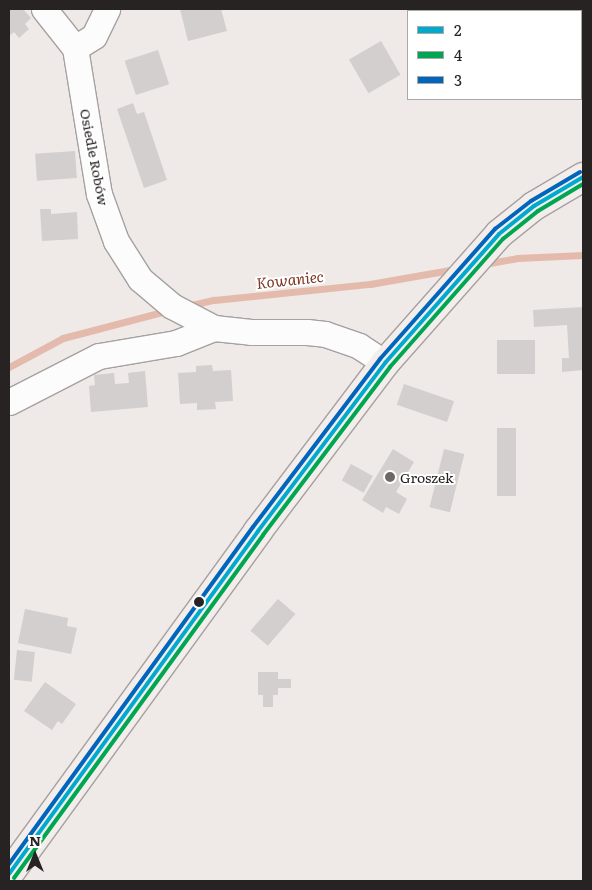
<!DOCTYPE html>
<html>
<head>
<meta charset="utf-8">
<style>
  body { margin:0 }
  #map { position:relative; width:592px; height:890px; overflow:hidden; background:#efe9e8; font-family:Literata,serif }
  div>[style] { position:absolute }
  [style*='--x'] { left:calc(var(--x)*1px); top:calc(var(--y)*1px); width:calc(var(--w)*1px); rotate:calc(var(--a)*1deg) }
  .stream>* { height:7px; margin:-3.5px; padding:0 3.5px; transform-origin:3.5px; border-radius:3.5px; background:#e4baac }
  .building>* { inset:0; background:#d3cfce; transform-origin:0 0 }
  .roads { filter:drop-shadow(1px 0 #a5a1a0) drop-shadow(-1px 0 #a5a1a0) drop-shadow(0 1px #a5a1a0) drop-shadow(0 -1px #a5a1a0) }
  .street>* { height:25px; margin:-12.5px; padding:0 12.5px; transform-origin:12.5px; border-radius:12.5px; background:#fdfcfc }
  .secondary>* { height:28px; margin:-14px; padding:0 14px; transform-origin:14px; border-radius:14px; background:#f3eeec }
  .bus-1>* { height:4px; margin:-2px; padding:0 2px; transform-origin:2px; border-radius:2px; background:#00a9ce }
  .bus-2>* { height:4px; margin:-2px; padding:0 2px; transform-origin:2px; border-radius:2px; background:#00a651 }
  .bus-3>* { height:4px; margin:-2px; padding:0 2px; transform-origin:2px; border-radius:2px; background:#0065bd }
  .dots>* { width:14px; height:14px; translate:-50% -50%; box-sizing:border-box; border:2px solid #fff; border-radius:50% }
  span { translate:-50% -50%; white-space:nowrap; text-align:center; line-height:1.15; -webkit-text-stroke:4px #fff; paint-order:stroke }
  .street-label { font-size:14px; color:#272322 }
  .poi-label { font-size:14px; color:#272322 }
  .left { translate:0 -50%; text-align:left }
  .water-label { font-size:15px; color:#7c361f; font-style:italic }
  .frame { position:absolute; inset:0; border:10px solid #272322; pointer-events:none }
  .legend { position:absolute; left:407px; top:10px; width:175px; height:90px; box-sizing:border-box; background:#fff; border:1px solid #a9a7a7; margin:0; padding:6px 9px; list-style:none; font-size:15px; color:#272322 }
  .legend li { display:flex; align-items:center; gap:10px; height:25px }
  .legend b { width:25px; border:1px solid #a9a7a7 }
  .north { position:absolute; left:10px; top:830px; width:50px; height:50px; -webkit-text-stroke:4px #fff; paint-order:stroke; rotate:0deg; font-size:14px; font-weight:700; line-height:20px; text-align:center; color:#272322 }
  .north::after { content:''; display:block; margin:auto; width:18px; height:22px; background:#272322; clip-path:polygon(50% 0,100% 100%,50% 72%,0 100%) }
</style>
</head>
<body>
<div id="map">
  <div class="stream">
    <div style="--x:484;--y:264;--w:34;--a:-10"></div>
    <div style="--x:517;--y:258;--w:66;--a:-2.6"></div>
    <div style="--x:187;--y:306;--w:28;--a:-13"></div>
    <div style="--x:214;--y:300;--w:157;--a:-5.9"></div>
    <div style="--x:370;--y:284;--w:87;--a:-9.9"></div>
    <div style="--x:9;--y:367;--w:61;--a:-28.2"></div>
    <div style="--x:63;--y:338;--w:111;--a:-14.7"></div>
  </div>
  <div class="building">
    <div style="clip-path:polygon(9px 9px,23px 9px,31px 18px,25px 24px,29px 29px,19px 38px,14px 32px,9px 36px)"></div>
    <div style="clip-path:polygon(180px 9px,221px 9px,227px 31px,188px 41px)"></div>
    <div style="left:381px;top:41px;width:39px;height:37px;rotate:60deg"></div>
    <div style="left:158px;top:50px;width:36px;height:35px;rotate:72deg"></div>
    <div style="clip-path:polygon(133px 103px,137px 114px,144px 112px,167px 180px,144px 188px,117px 109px)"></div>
    <div style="left:75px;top:151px;width:27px;height:40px;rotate:86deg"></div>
    <div style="clip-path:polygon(40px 209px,51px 209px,51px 214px,77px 212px,78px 239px,42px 241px)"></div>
    <div style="clip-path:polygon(583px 307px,583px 370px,562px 372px,562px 358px,569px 358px,567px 325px,534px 327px,533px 310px)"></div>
    <div style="left:497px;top:340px;width:38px;height:34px"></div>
    <div style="clip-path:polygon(212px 365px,213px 371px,231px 370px,233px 401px,215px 402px,216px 409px,197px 410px,197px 403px,180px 404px,178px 373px,196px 372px,196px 366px)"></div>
    <div style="clip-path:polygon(145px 371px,148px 407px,91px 412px,89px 386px,95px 385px,94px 375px,114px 373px,115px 384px,129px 383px,128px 373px)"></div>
    <div style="left:404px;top:384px;width:53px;height:22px;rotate:19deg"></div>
    <div style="left:497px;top:428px;width:19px;height:68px"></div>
    <div style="clip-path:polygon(393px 449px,414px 462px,396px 492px,407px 499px,399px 514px,386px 507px,383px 513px,362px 500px)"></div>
    <div style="left:444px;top:449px;width:21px;height:60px;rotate:14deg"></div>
    <div style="left:351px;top:464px;width:25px;height:19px;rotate:29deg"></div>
    <div style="left:278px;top:599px;width:23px;height:42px;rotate:41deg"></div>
    <div style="clip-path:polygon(25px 609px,68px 618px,67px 626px,77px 628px,71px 654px,18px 643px)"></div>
    <div style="left:17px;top:650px;width:18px;height:30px;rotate:6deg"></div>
    <div style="clip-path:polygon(258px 672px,278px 672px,278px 679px,291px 679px,291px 688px,278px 688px,278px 695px,273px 695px,273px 707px,263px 707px,263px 695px,258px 695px)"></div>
    <div style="clip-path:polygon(45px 682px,76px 704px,62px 724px,58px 721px,52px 730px,24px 711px)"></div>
  </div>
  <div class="roads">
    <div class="street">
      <div style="--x:44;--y:9;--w:50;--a:51.5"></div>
      <div style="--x:75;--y:48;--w:148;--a:80.7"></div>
      <div style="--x:99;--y:194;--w:50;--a:70.1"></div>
      <div style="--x:116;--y:241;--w:45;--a:57.7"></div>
      <div style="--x:140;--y:279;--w:42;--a:40.2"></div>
      <div style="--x:172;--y:306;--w:47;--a:27.6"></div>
      <div style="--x:214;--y:328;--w:37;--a:6"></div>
      <div style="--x:251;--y:332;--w:56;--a:0"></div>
      <div style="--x:307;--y:332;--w:18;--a:6"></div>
      <div style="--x:325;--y:334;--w:36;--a:19"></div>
      <div style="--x:359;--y:346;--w:31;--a:33"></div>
      <div style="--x:75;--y:48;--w:22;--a:-32"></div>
      <div style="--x:94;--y:36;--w:30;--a:-64"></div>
      <div style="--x:9;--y:402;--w:101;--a:-27.1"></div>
      <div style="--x:99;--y:356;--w:78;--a:-9.6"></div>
      <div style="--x:176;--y:343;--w:41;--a:-21.5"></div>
    </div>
    <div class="secondary">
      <div style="--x:9;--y:874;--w:424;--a:-54"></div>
      <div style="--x:258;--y:531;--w:211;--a:-52.9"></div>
      <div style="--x:385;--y:363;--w:172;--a:-48.5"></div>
      <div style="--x:499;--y:234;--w:45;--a:-38.7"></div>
      <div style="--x:534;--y:206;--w:57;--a:-30.6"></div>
    </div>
  </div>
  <div class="bus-1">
    <div style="--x:9;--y:874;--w:424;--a:-54"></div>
    <div style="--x:258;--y:531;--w:211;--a:-52.9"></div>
    <div style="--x:385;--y:363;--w:172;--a:-48.5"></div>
    <div style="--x:499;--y:234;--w:45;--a:-38.7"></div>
    <div style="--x:534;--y:206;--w:57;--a:-30.6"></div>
  </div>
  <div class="bus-2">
    <div style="--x:14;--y:878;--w:424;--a:-54"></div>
    <div style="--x:263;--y:535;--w:211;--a:-52.9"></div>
    <div style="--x:390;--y:367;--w:171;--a:-48.6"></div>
    <div style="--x:503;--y:239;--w:45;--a:-38.7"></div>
    <div style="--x:538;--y:211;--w:52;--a:-31"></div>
  </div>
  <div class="bus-3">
    <div style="--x:9;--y:864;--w:416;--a:-54.1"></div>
    <div style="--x:253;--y:527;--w:211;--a:-52.9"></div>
    <div style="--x:380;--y:359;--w:174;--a:-48.5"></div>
    <div style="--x:495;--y:229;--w:46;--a:-37.9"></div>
    <div style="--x:531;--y:201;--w:57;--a:-30.6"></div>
  </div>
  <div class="dots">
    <div style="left:390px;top:477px;background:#6d6867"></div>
    <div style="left:199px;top:602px;background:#272322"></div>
  </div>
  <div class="street-label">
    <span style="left:95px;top:157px;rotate:79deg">Osiedle Robów</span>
  </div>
  <div class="poi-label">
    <span class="left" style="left:400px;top:477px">Groszek</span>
  </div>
  <div class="water-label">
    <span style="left:290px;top:279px;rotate:-6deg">Kowaniec</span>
  </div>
  <div class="frame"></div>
  <ul class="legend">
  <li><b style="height:6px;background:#00a9ce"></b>2</li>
  <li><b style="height:6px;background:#00a651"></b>4</li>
  <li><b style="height:6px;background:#0065bd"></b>3</li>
  </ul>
  <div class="north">N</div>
</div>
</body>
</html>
